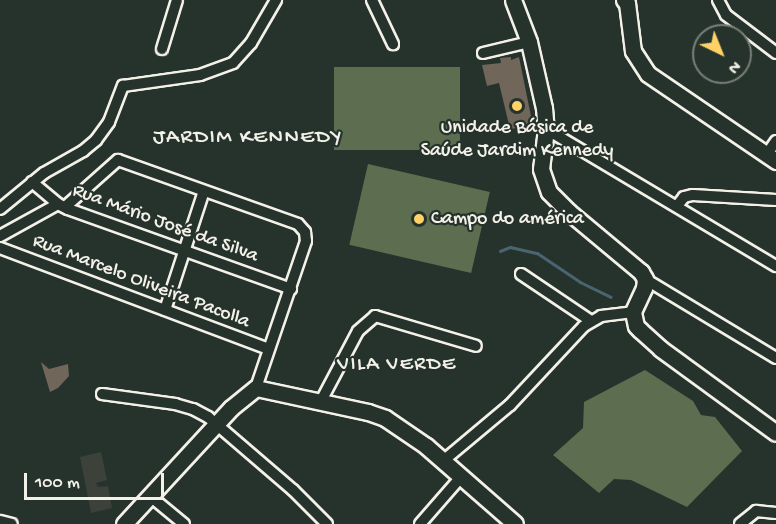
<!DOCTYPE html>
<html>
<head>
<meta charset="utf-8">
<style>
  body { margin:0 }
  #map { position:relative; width:776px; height:524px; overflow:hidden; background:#26332d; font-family:"Gochi Hand",sans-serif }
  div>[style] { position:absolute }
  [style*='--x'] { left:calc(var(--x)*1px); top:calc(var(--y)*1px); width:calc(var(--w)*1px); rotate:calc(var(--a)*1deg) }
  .built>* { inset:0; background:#3c423a }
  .green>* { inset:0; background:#5d6e50; transform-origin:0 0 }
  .stream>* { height:3px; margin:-1.5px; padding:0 1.5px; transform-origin:1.5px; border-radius:1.5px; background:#4a6570 }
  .building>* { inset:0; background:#706659 }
  .roads { filter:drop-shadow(2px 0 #f4f1e8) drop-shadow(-2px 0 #f4f1e8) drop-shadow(0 2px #f4f1e8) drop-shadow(0 -2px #f4f1e8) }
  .street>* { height:10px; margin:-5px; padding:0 5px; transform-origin:5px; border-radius:5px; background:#26332d }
  .secondary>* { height:15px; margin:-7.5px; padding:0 7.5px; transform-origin:7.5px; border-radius:7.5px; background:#26332d }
  .dots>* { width:16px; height:16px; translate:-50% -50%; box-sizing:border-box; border:3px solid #26332d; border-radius:50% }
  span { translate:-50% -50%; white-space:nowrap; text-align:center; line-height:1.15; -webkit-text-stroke:4.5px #26332d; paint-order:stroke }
  .poi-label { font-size:20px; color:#f4f1e8 }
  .left { translate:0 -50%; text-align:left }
  .street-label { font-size:20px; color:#f4f1e8 }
  .neighbourhood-label { font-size:21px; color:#f4f1e8; letter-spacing:1.5px }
  .quarter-label { font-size:22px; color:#f4f1e8; letter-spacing:1.5px }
  .north { position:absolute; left:692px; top:24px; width:60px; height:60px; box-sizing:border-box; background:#26332d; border:2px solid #787f78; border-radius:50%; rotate:137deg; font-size:16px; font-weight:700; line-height:24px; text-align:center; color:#f4f1e8 }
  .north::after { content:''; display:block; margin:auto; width:21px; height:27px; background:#ffd166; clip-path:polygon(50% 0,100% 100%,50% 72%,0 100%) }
  .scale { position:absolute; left:24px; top:473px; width:140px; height:27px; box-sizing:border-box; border:3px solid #f4f1e8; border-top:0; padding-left:8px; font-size:18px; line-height:21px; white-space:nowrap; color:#f4f1e8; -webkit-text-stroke:4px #26332d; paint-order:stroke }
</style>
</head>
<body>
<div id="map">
  <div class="built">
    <div style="clip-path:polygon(101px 452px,107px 480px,96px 483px,98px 487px,108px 486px,112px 508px,91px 513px,80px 457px)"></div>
  </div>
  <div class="green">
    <div style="left:334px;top:67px;width:126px;height:83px"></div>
    <div style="left:368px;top:164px;width:125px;height:83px;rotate:13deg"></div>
    <div style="clip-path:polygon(645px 370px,693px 401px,701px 415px,715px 417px,742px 451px,687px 507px,631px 480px,614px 479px,599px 493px,553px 455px,583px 428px,584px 402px)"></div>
  </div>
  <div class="stream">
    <div style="--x:500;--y:251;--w:11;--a:-22"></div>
    <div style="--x:510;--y:247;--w:28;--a:13"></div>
    <div style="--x:537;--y:253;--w:52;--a:34"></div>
    <div style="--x:580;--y:282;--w:34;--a:26"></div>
  </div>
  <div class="building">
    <div style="clip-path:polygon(511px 57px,511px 60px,519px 57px,533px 126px,510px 129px,499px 83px,487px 86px,482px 65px,501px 63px,500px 58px)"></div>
    <div style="clip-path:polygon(41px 362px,49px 369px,68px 364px,69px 376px,58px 388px,50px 392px)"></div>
  </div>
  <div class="roads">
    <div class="street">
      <div style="--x:372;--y:0;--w:49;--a:64.5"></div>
      <div style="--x:718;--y:0;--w:17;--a:62"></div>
      <div style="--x:726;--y:15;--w:63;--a:37.2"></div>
      <div style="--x:162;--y:49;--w:51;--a:-73"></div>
      <div style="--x:483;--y:53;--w:47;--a:-13.4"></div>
      <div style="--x:546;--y:129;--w:268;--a:30.8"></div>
      <div style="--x:767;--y:154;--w:16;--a:-55"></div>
      <div style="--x:32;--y:182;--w:34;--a:40"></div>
      <div style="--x:58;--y:204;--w:11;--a:27"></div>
      <div style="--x:68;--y:209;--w:237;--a:19.7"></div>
      <div style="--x:677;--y:206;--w:11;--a:-52"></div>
      <div style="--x:684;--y:197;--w:9;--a:-13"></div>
      <div style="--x:693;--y:195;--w:83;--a:3.4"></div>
      <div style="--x:65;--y:207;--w:71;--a:-41.6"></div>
      <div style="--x:118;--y:160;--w:191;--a:19.6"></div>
      <div style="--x:298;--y:224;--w:11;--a:49"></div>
      <div style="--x:305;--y:232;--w:9;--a:84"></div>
      <div style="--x:306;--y:241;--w:155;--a:108.8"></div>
      <div style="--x:0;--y:209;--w:57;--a:-39.3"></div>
      <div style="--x:44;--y:173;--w:45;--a:-29.4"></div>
      <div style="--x:83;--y:151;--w:17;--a:-40"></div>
      <div style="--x:96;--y:140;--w:22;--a:-54"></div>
      <div style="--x:109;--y:122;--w:39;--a:-69"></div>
      <div style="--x:123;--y:86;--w:78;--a:-8.1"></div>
      <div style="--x:200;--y:75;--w:35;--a:-20"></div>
      <div style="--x:233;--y:63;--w:27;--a:-48"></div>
      <div style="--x:251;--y:43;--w:50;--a:-59.8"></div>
      <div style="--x:0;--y:236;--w:66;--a:-28.9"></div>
      <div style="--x:0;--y:248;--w:287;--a:20.6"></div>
      <div style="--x:521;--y:274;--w:84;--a:33.9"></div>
      <div style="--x:645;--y:279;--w:153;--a:31.1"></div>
      <div style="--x:165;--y:310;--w:125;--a:-71.9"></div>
      <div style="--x:102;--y:394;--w:74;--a:7.8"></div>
      <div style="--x:175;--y:404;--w:19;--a:16"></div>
      <div style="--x:193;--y:409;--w:17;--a:28"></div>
      <div style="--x:208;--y:417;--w:112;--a:40.7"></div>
      <div style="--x:293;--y:490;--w:48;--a:45"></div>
      <div style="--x:321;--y:401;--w:79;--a:-62.1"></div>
      <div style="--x:358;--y:331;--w:23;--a:-41"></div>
      <div style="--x:375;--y:316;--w:105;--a:16.5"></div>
      <div style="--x:443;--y:461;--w:87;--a:-39.9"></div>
      <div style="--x:510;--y:405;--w:108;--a:-46.9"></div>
      <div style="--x:584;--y:326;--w:20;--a:-30"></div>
      <div style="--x:601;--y:316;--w:32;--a:-7"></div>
      <div style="--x:150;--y:496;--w:44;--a:39.5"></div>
      <div style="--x:0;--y:521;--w:12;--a:14"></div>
      <div style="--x:420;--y:524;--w:62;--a:-48.9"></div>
      <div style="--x:740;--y:524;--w:21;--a:-39"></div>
      <div style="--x:756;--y:511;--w:20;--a:6"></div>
    </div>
    <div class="secondary">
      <div style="--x:513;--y:0;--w:45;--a:69.1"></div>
      <div style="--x:529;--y:42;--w:68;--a:77.2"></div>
      <div style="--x:544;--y:108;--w:21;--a:85"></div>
      <div style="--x:546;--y:129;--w:40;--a:97.1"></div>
      <div style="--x:541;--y:169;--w:24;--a:71"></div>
      <div style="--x:549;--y:192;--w:28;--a:45"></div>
      <div style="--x:569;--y:212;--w:94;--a:39.8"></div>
      <div style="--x:641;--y:272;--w:8;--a:60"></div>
      <div style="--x:645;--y:279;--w:9;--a:96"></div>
      <div style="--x:644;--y:288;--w:26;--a:115"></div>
      <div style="--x:633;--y:312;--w:14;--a:78"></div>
      <div style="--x:636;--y:326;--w:6;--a:45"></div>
      <div style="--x:640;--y:330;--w:28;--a:42"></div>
      <div style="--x:661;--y:349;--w:142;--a:36.1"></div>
      <div style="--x:624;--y:0;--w:4;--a:45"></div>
      <div style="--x:627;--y:3;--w:48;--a:82.9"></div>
      <div style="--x:633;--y:51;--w:27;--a:57"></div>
      <div style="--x:648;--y:74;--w:155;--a:34.2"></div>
      <div style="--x:124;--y:524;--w:158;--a:-47.3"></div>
      <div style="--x:231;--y:408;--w:32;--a:-39"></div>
      <div style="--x:256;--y:388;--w:115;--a:12.1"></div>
      <div style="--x:368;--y:412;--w:18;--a:19"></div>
      <div style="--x:385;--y:418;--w:50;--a:34.3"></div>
      <div style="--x:426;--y:446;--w:118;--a:41.2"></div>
    </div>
  </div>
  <div class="dots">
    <div style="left:517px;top:106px;background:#ffd166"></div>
    <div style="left:419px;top:219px;background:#ffd166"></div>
  </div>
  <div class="poi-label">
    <span style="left:517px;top:140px">Unidade Básica de<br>Saúde Jardim Kennedy</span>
    <span class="left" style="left:431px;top:219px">Campo do américa</span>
  </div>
  <div class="street-label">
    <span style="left:165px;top:224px;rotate:20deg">Rua Mário José da Silva</span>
    <span style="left:141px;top:282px;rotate:21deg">Rua Marcelo Oliveira Pacolla</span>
  </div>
  <div class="neighbourhood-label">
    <span style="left:397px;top:366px">VILA VERDE</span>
  </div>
  <div class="quarter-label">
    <span style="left:248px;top:139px">JARDIM KENNEDY</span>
  </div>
  <div class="north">N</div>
  <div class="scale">100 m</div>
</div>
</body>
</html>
